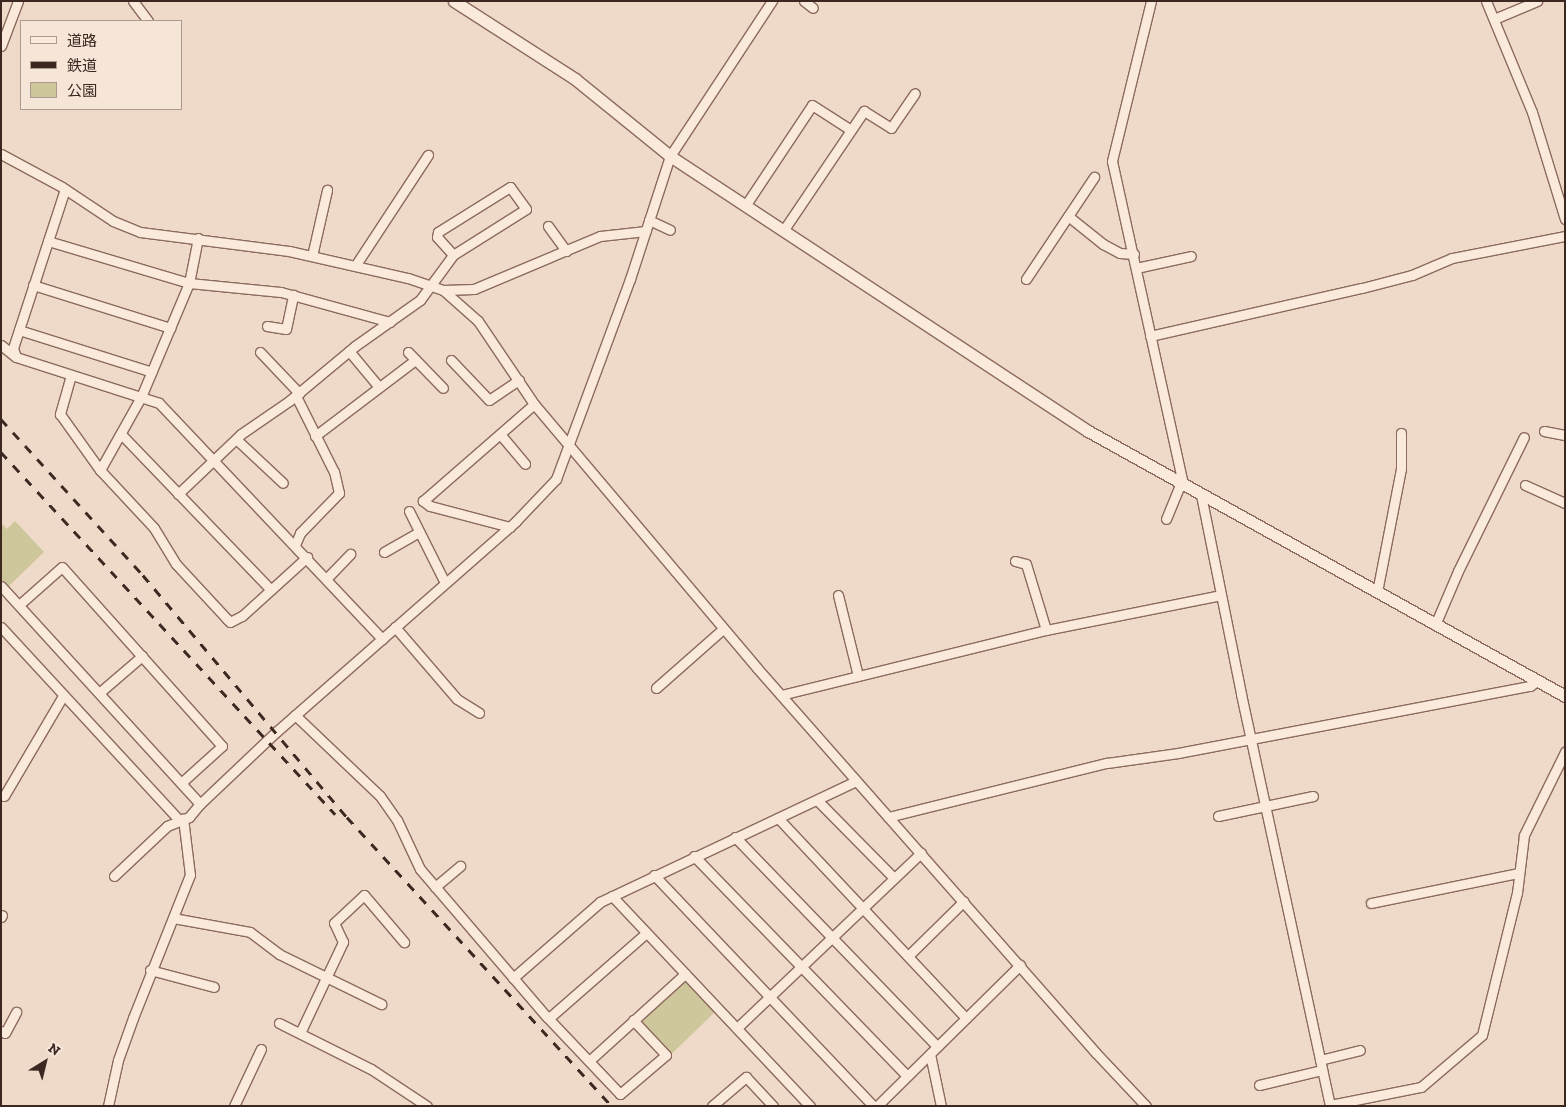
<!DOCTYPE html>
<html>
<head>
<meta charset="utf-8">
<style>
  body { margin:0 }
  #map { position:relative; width:1566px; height:1107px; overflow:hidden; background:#efdac9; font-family:"Zilla Slab","Noto Sans JP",serif }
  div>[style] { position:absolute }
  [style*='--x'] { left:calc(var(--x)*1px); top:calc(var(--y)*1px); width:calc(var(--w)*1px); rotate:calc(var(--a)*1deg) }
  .green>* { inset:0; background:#cec79c; transform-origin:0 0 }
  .roads { filter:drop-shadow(1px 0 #8c6a5d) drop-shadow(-1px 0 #8c6a5d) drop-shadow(0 1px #8c6a5d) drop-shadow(0 -1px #8c6a5d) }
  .minor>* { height:9px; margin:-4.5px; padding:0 4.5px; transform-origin:4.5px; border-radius:4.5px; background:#f9eadc }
  .tertiary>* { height:11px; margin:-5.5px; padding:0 5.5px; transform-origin:5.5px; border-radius:5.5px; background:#f9eadc }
  .rail>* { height:2.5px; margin-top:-1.25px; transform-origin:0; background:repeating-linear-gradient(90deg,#3c2721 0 9px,transparent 0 18px) }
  span { translate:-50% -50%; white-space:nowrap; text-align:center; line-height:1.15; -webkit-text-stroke:4.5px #f6e6d8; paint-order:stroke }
  .frame { position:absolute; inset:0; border:2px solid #3c2721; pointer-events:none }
  .legend { position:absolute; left:20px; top:20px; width:162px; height:90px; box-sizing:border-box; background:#f6e6d8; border:1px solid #ac9a8f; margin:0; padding:6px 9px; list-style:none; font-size:15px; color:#3c2721 }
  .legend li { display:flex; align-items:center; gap:10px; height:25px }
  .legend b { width:25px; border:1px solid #ac9a8f }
  .north { position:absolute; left:20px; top:1037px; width:50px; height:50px; -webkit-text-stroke:4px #f6e6d8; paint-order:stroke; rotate:36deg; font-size:14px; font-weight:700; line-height:20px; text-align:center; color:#3c2721 }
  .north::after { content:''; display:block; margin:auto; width:18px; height:22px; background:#3c2721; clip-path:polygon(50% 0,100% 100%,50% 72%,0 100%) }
</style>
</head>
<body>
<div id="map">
  <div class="green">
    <div style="clip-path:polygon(15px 521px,44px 552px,7px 588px,1px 582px,1px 523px,7px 529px)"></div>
    <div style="left:685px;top:977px;width:46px;height:65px;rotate:46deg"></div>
  </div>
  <div class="roads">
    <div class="minor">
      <div style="--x:133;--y:1;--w:25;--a:53"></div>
      <div style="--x:804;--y:1;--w:11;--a:38"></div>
      <div style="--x:1151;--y:1;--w:165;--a:103.7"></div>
      <div style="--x:1112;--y:161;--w:327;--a:77.6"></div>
      <div style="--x:1182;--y:480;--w:42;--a:112.3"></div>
      <div style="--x:1486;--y:1;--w:120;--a:67.5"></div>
      <div style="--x:1532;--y:112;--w:112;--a:72.9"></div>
      <div style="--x:1494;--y:19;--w:47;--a:-22.7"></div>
      <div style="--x:1;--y:46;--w:48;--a:-69.3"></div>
      <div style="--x:1;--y:154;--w:69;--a:28.4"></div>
      <div style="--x:62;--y:187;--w:61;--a:33.7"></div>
      <div style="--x:113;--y:221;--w:29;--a:22"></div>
      <div style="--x:140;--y:232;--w:150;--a:7.3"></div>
      <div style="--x:289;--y:251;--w:122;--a:12.8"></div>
      <div style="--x:408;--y:278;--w:37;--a:19"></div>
      <div style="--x:443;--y:290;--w:31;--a:-2"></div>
      <div style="--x:474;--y:289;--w:137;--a:-22.8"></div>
      <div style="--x:600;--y:236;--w:46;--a:-6.2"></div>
      <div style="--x:65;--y:189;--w:167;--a:108.1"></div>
      <div style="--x:13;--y:348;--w:9;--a:72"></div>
      <div style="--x:16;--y:357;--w:150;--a:17.8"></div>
      <div style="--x:159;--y:403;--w:325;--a:46.6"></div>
      <div style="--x:745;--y:206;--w:121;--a:-56.4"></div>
      <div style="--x:812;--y:105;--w:46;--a:32.7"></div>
      <div style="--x:1068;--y:216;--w:45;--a:38.7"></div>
      <div style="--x:1103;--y:244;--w:19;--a:28"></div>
      <div style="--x:1120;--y:253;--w:14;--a:4"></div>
      <div style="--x:649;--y:220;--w:23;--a:25"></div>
      <div style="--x:548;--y:226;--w:31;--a:54"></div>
      <div style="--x:783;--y:231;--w:145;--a:-56"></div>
      <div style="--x:864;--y:111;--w:32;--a:32"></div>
      <div style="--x:891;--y:128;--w:42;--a:-55.6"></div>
      <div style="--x:48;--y:241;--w:147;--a:16.6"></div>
      <div style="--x:189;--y:283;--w:92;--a:5.6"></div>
      <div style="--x:281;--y:292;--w:113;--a:15.4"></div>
      <div style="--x:312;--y:256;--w:68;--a:-77.2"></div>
      <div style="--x:355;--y:266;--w:133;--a:-56.7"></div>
      <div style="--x:1136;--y:268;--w:56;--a:-12.3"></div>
      <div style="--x:1026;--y:279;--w:123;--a:-56.3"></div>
      <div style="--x:33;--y:285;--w:144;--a:17.4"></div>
      <div style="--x:443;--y:290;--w:47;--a:41.5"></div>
      <div style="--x:478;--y:321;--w:100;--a:56"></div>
      <div style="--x:534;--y:404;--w:346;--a:49.8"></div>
      <div style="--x:757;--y:668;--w:513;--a:48.64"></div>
      <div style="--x:1096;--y:1053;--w:73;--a:46.7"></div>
      <div style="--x:267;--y:326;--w:19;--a:9"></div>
      <div style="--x:286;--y:329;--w:35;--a:-78"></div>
      <div style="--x:19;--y:330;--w:139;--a:17.5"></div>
      <div style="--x:1150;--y:336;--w:217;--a:-12.8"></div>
      <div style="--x:1362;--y:288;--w:52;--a:-14.6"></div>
      <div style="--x:1412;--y:275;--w:43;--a:-23"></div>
      <div style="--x:1452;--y:258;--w:115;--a:-11"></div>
      <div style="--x:1;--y:345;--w:19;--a:39"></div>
      <div style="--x:349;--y:351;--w:47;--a:50.2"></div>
      <div style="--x:260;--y:352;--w:57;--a:46.4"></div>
      <div style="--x:408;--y:352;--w:50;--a:45.8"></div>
      <div style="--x:451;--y:360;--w:55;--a:46.5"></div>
      <div style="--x:489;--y:400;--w:36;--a:-34"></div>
      <div style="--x:71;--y:375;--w:41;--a:105.8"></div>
      <div style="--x:60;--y:414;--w:69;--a:54.5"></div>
      <div style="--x:100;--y:470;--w:79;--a:47"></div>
      <div style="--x:154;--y:528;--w:42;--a:58.6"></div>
      <div style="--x:176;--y:564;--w:75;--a:47.2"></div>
      <div style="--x:227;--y:619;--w:4;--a:45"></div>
      <div style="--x:230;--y:622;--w:13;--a:-27"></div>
      <div style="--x:242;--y:616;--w:88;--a:-42.2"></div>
      <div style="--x:1544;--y:431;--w:21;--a:11"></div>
      <div style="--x:121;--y:434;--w:216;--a:46.1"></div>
      <div style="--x:500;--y:434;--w:39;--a:50"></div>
      <div style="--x:315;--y:436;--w:126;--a:-37.2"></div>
      <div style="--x:236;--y:439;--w:64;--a:43.1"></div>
      <div style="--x:100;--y:470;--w:84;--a:-60.7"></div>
      <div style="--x:141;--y:397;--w:75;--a:-67.2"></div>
      <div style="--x:170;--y:328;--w:49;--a:-67.1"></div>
      <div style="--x:189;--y:283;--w:46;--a:-78.7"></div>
      <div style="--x:1525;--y:485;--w:44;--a:24.2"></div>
      <div style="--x:178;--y:494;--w:87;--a:-43.6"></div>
      <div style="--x:241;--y:434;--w:58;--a:-34.5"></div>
      <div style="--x:289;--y:401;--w:86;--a:-39.8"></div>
      <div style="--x:355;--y:346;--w:80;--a:-35.3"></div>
      <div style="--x:420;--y:300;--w:56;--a:-53.7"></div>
      <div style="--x:453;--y:255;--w:86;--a:-32.2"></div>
      <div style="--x:526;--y:209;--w:27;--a:-126"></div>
      <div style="--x:510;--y:187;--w:85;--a:148"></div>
      <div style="--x:438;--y:232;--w:5;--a:101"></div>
      <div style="--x:437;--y:237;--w:24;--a:48"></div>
      <div style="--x:1201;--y:495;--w:203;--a:78.6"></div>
      <div style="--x:1241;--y:694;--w:422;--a:77.8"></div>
      <div style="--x:409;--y:511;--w:80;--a:63.4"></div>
      <div style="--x:510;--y:527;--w:83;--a:-165.3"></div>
      <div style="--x:430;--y:506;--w:9;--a:-144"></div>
      <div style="--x:423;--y:501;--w:147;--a:-41.1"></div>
      <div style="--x:295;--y:545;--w:13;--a:-67"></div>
      <div style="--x:300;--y:533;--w:56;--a:-45.7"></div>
      <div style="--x:339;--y:493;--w:22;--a:-103"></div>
      <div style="--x:334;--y:472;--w:85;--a:-116.6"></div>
      <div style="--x:384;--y:552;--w:40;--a:-29.7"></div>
      <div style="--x:1015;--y:561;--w:11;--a:15"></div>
      <div style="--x:1026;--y:564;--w:69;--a:73.1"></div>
      <div style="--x:326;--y:579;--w:35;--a:-46"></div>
      <div style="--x:1;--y:586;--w:295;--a:47.6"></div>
      <div style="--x:200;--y:804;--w:105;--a:-43.5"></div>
      <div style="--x:276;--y:732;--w:320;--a:-41.3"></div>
      <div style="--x:516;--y:521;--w:58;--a:-46.4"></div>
      <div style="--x:556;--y:479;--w:213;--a:-69.7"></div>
      <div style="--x:630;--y:279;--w:129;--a:-72"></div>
      <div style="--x:670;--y:156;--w:186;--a:-56.7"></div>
      <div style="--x:1377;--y:592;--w:125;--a:-79"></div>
      <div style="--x:1401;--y:469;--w:36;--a:-90"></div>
      <div style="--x:838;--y:595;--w:83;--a:76.1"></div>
      <div style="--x:19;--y:605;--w:57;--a:-41.5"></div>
      <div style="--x:62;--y:567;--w:240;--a:48.2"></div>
      <div style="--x:222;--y:746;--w:55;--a:137.9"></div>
      <div style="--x:1435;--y:625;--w:59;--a:-66.9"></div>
      <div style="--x:1458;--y:571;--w:149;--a:-63.8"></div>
      <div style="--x:1;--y:627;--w:263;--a:47.3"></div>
      <div style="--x:395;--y:627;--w:95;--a:49.3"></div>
      <div style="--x:457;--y:699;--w:26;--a:32"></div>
      <div style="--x:656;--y:688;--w:89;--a:-41.4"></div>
      <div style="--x:99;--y:693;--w:57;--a:-40.7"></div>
      <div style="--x:781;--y:695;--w:273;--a:-13.8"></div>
      <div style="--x:1046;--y:630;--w:178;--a:-11.3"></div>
      <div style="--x:295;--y:715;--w:117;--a:43.6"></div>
      <div style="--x:380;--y:796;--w:29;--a:55"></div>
      <div style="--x:397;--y:820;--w:54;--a:64.9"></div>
      <div style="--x:420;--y:869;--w:195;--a:49.4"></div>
      <div style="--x:547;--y:1017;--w:106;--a:46.5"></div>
      <div style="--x:620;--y:1094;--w:60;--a:-40.3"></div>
      <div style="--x:666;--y:1055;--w:48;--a:-133.3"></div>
      <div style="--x:4;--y:796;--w:116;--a:-59.5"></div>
      <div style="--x:818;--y:801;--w:108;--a:45.4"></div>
      <div style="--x:1218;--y:816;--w:97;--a:-11.9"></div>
      <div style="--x:888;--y:817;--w:226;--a:-13.9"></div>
      <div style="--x:1107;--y:763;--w:72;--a:-8"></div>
      <div style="--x:1178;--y:753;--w:358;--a:-10.8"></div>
      <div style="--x:1530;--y:686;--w:9;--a:-36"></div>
      <div style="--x:778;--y:818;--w:274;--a:46.8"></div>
      <div style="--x:735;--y:837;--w:291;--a:46"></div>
      <div style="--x:694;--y:856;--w:306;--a:45.9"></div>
      <div style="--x:654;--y:875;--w:318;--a:46.5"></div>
      <div style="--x:114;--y:876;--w:73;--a:-43.3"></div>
      <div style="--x:167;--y:826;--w:24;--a:-22"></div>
      <div style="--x:189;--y:817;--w:17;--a:-50"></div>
      <div style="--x:435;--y:887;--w:33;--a:-40"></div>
      <div style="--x:612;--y:896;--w:289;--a:46.7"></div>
      <div style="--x:1371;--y:903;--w:150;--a:-11.5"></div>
      <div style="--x:1;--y:917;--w:2;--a:-63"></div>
      <div style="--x:173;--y:918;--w:78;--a:10.3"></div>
      <div style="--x:250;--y:932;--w:36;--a:37"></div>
      <div style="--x:279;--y:954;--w:114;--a:26.1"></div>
      <div style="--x:908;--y:956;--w:78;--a:-44.5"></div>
      <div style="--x:150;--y:970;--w:66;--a:14.9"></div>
      <div style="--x:513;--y:978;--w:116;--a:-41.1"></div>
      <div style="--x:600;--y:902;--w:283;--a:-25.3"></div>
      <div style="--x:549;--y:1018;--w:129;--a:-41.2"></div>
      <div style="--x:279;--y:1023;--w:103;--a:26.6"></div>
      <div style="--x:371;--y:1069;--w:67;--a:33.5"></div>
      <div style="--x:737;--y:1028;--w:254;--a:-43.6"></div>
      <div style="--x:1;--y:1031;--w:4;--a:27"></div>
      <div style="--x:5;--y:1033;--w:24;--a:-62"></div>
      <div style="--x:300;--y:1033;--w:101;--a:-64.7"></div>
      <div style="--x:343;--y:942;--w:21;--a:-115"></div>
      <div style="--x:334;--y:923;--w:41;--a:-43"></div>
      <div style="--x:364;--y:895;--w:62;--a:49.6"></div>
      <div style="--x:930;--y:1054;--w:53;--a:78.1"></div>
      <div style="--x:1320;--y:1060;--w:41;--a:-14"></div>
      <div style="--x:589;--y:1061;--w:130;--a:-42.2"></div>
      <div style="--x:1259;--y:1085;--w:65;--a:-13.4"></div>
      <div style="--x:1330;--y:1105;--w:93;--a:-11.2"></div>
      <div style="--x:1421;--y:1087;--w:80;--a:-40.4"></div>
      <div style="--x:1482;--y:1035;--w:146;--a:-76.2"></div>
      <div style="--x:1517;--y:893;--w:58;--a:-83.1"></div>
      <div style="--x:1524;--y:835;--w:93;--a:-63.7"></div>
      <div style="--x:108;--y:1106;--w:47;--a:-77.7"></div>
      <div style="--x:118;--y:1060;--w:45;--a:-70.3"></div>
      <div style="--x:133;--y:1018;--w:154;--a:-68.3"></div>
      <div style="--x:190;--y:875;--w:57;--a:-97"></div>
      <div style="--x:234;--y:1106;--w:63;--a:-64.7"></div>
      <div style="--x:712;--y:1106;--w:45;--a:-40.5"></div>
      <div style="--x:746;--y:1077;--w:40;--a:47"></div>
      <div style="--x:877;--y:1106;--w:201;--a:-44.6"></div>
    </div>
    <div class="tertiary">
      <div style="--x:454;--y:1;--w:144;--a:32.8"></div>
      <div style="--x:575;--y:79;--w:122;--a:39"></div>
      <div style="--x:670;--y:156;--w:500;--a:33.34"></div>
      <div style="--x:1088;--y:431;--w:546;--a:29.05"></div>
    </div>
  </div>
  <div class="rail">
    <div style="--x:1;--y:419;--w:211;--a:47.7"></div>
    <div style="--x:143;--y:575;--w:317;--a:49.9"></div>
    <div style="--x:347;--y:817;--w:392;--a:47.5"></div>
    <div style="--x:1;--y:452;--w:493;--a:47.3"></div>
  </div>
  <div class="frame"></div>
  <ul class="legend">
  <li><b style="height:6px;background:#f9eadc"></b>道路</li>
  <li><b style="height:6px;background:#3c2721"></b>鉄道</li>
  <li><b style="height:14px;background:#cec79c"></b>公園</li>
  </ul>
  <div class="north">N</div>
</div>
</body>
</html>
